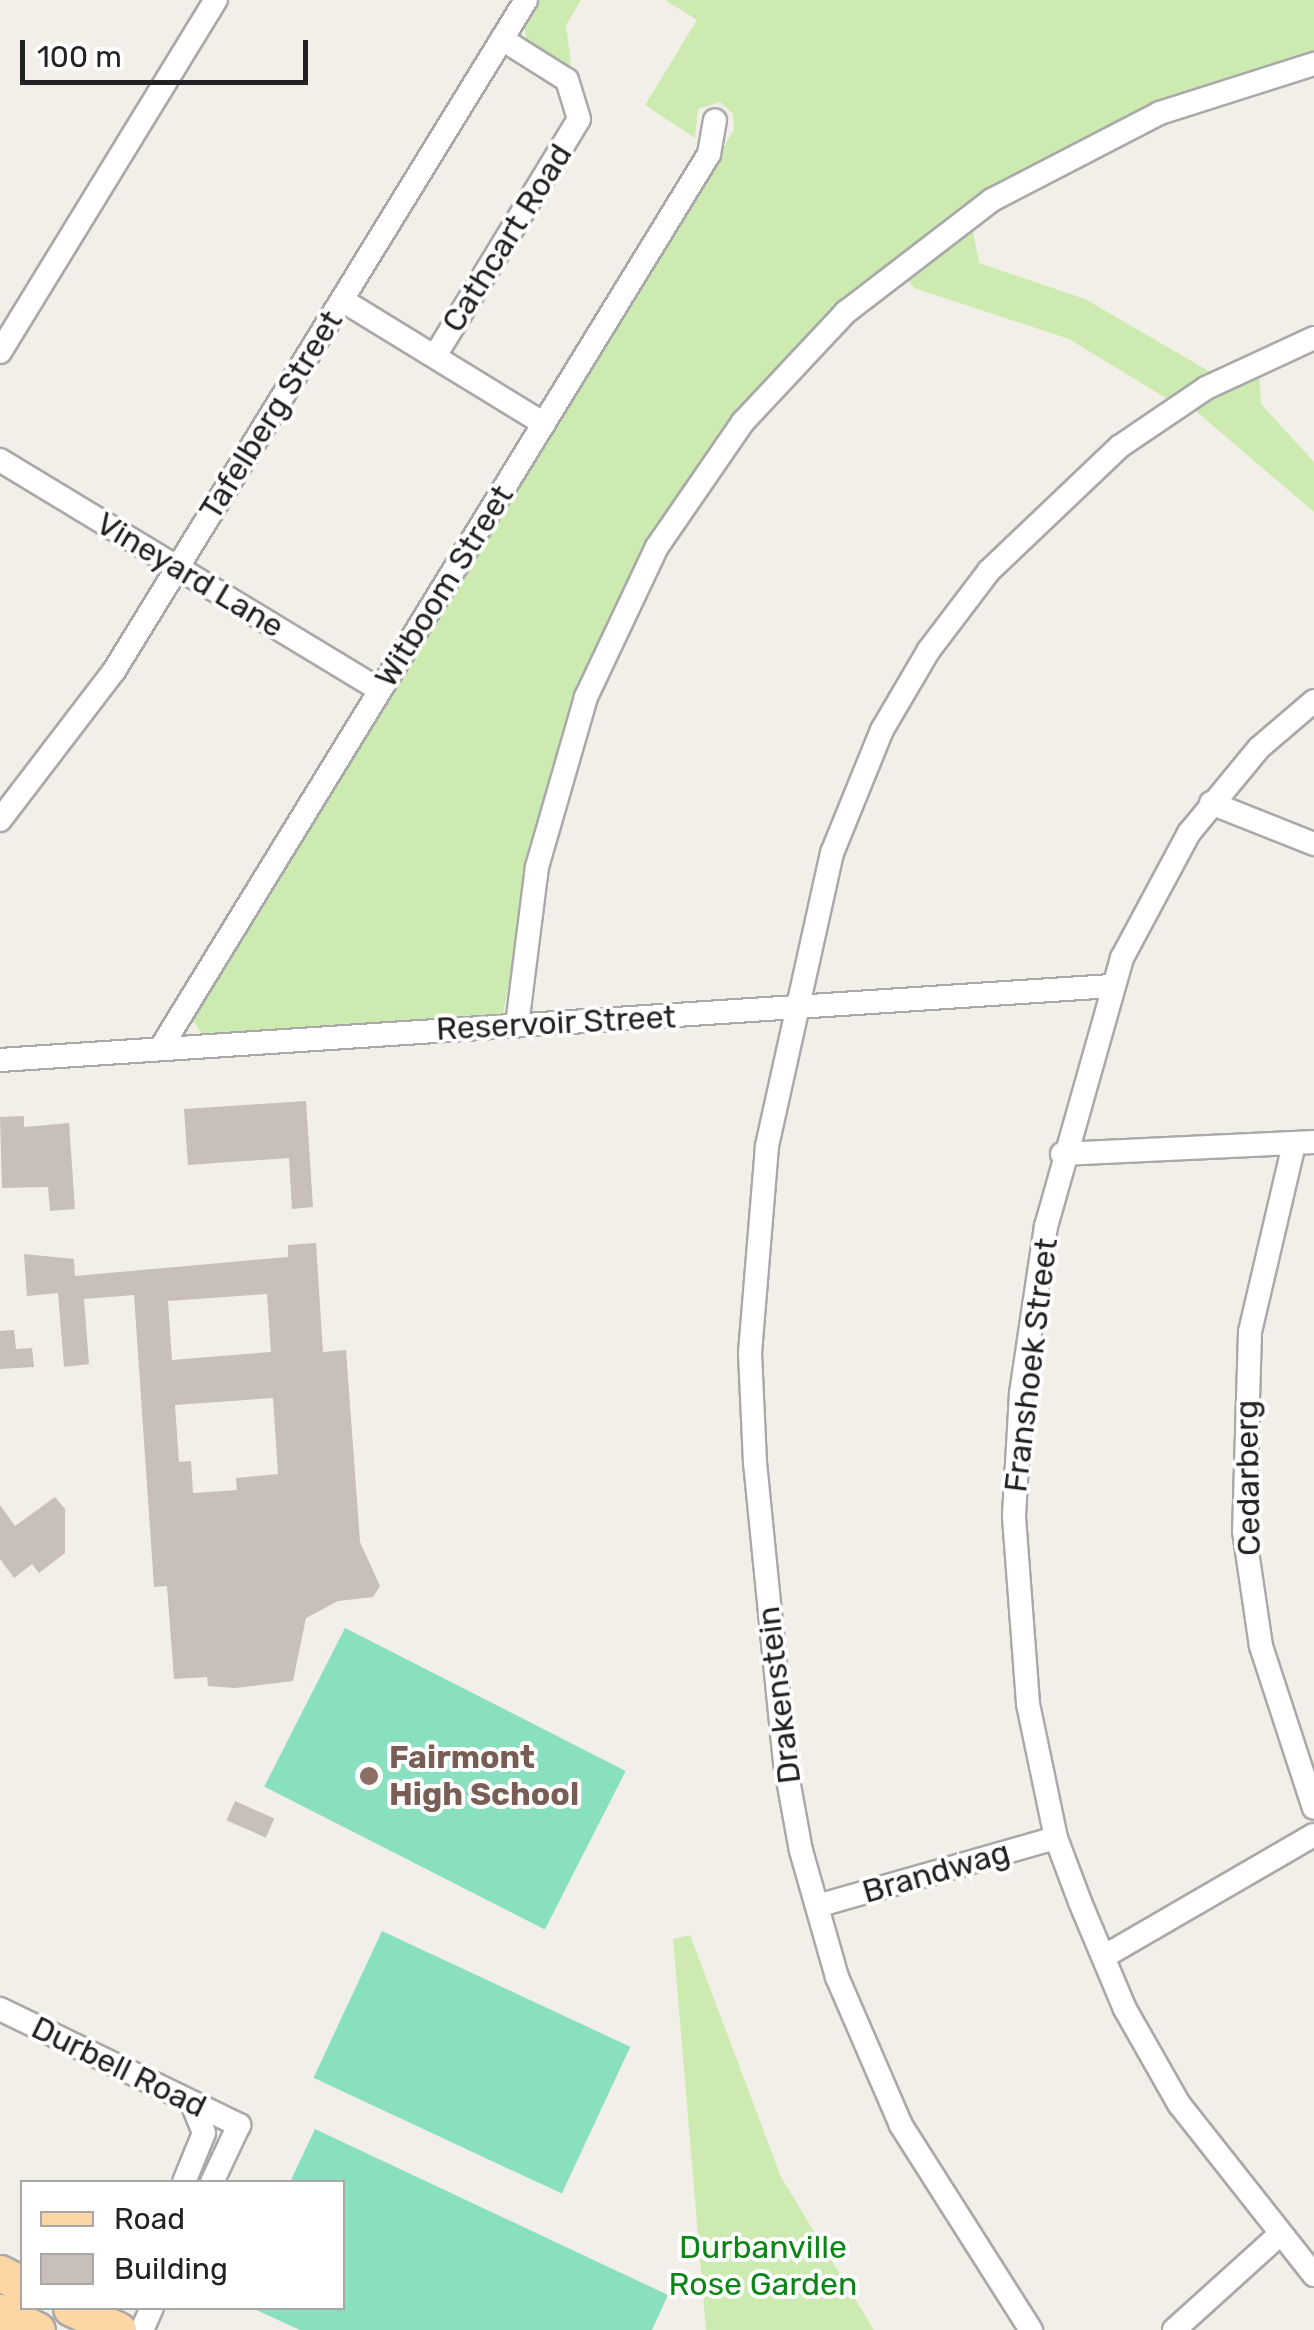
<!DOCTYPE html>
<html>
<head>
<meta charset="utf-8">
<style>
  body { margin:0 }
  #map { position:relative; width:1314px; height:2330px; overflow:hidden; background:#f2efe9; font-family:Rubik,sans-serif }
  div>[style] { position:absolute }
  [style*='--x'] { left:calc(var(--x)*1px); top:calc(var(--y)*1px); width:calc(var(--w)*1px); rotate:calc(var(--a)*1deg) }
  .grass>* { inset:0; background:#cdebb0 }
  .pitch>* { inset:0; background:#88e0be; transform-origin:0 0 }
  .building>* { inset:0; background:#c7bfb8; transform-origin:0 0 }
  .roads { filter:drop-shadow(2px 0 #a9a9a9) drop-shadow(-2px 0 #a9a9a9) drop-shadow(0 2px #a9a9a9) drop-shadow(0 -2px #a9a9a9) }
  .street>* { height:22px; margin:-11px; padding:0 11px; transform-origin:11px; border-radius:11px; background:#fff }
  .primary>* { height:35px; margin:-17.5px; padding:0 17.5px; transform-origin:17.5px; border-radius:17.5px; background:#fcd6a4 }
  .dots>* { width:28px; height:28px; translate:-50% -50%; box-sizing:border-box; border:5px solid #fff; border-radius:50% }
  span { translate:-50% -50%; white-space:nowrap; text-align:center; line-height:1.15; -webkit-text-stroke:8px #fff; paint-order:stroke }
  .street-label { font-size:32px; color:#222 }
  .education-label { font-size:32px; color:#785e54; font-weight:700 }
  .left { translate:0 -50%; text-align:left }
  .park-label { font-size:32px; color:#0c8416 }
  .legend { position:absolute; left:20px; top:2180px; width:325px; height:130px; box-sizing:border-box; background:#fff; border:2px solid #a7a7a7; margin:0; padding:12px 18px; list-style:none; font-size:30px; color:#222 }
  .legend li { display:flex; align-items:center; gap:20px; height:50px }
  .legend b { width:50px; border:2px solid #a7a7a7 }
  .scale { position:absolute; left:20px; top:40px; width:288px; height:45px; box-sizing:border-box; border:5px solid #222; border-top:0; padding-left:12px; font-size:30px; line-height:35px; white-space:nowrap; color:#222; -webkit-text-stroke:8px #fff; paint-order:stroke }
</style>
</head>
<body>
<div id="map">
  <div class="grass">
    <div style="clip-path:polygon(537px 0,581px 0,566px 25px,572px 71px,527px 41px,524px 23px)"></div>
    <div style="clip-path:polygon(665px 0,1314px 0,1314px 55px,1152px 106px,1012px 176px,890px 262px,757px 392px,634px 571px,580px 686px,538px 821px,503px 1014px,202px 1034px,192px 1019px,195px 1006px,734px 130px,733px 114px,720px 102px,698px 109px,695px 138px,645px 105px,697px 20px)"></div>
    <div style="clip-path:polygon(972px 226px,979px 263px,1085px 299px,1212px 373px,1169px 400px,1069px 339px,914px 288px,904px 275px)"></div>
    <div style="clip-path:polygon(1259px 369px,1261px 404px,1314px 462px,1314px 512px,1191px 407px)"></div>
    <div style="clip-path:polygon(690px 1935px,781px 2177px,874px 2330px,706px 2330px,673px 1939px)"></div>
  </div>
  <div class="pitch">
    <div style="left:345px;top:1628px;width:315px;height:178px;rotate:27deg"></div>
    <div style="left:382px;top:1931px;width:274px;height:162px;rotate:25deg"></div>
    <div style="clip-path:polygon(315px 2129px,668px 2295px,652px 2330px,300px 2330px,252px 2308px,342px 2308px,342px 2182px,290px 2182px)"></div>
  </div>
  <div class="building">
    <div style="clip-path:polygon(306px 1101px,313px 1207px,292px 1209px,289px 1158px,188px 1165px,184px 1109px)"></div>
    <div style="clip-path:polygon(24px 1116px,24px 1127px,69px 1123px,75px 1209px,50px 1211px,48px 1187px,2px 1188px,0 1117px)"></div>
    <div style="clip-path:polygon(evenodd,316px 1243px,323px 1352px,346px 1350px,360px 1542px,380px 1586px,373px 1597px,338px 1601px,306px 1618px,293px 1681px,235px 1688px,208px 1686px,207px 1677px,174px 1679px,167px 1586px,154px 1587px,134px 1295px,84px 1299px,89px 1364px,64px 1367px,58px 1293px,27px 1296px,24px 1254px,74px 1259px,75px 1276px,288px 1257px,288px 1245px,316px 1243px,267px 1294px,271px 1352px,172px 1360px,168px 1301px,267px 1294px,316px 1243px,273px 1398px,278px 1474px,236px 1478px,237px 1490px,193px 1493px,191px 1461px,179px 1462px,175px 1405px,273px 1398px)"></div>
    <div style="clip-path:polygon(14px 1330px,16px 1349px,32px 1348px,34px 1367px,0 1369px,0 1331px)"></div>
    <div style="clip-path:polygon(55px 1497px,65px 1509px,65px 1553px,39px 1573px,32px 1564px,14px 1578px,0 1559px,0 1505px,15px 1526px)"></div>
    <div style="left:235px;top:1801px;width:43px;height:21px;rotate:24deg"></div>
  </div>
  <div class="roads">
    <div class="street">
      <div style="--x:342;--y:300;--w:237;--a:31.5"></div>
      <div style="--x:0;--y:352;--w:413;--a:-58.5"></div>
      <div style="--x:435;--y:356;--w:277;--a:-58.7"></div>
      <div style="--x:579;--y:119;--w:41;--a:-107.1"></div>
      <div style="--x:567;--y:80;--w:77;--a:-147.8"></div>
      <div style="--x:0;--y:460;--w:444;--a:31.2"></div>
      <div style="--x:1314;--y:701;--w:72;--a:139.5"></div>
      <div style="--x:1259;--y:748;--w:110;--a:129.5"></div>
      <div style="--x:1189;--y:833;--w:142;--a:118.2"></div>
      <div style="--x:1122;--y:958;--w:279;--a:105.8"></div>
      <div style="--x:1046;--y:1226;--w:170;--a:98.5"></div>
      <div style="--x:1021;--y:1394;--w:123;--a:93.3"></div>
      <div style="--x:1014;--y:1517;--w:188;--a:85.7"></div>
      <div style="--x:1028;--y:1704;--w:137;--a:78.2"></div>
      <div style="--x:1056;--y:1838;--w:68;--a:69.4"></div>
      <div style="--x:1080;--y:1902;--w:116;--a:67.2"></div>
      <div style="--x:1125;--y:2009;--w:109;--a:60.4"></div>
      <div style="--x:1179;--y:2104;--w:218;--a:51.7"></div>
      <div style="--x:1211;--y:803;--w:111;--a:21.7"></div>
      <div style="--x:0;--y:820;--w:188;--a:-52.6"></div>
      <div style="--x:114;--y:671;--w:787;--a:-58.45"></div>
      <div style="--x:517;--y:1025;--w:159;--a:-82.8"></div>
      <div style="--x:537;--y:867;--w:177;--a:-73.9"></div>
      <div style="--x:586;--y:697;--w:166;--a:-64.7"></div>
      <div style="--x:657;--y:547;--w:152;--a:-55.5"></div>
      <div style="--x:743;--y:422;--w:151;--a:-46.9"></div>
      <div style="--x:846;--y:312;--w:184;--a:-37.5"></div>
      <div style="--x:992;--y:200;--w:189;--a:-27.4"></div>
      <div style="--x:1160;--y:113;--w:162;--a:-17.7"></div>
      <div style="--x:162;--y:1046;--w:1046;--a:-58.48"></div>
      <div style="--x:709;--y:154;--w:34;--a:-80"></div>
      <div style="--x:0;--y:1060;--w:1114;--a:-3.81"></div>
      <div style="--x:1294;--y:1144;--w:193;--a:103.2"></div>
      <div style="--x:1250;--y:1332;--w:199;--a:91.7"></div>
      <div style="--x:1244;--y:1531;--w:116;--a:81.6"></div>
      <div style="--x:1261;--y:1646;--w:170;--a:71.9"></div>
      <div style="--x:1062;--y:1154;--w:252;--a:-2.7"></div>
      <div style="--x:817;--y:1906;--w:248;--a:-15.9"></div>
      <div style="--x:1105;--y:1956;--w:241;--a:-30.1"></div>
      <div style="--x:0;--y:2009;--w:266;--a:25.9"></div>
      <div style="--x:239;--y:2125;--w:63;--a:115.3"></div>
      <div style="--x:184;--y:2182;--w:53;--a:-67.8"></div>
      <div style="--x:204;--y:2133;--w:32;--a:-112"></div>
      <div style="--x:142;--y:2330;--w:24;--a:-66"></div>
      <div style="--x:1031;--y:2330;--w:243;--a:-122.4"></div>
      <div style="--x:901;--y:2125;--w:161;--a:-113.4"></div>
      <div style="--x:837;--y:1977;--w:131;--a:-105.9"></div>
      <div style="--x:801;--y:1851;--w:89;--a:-100.3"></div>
      <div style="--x:785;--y:1763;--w:301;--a:-95.7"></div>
      <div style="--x:755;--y:1463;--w:110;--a:-92.6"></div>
      <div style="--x:750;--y:1353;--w:208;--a:-85.3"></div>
      <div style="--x:767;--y:1146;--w:300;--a:-77.5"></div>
      <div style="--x:832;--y:853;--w:133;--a:-67.9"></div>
      <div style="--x:882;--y:730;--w:93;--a:-59.6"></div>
      <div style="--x:929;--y:650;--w:99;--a:-52.8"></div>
      <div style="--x:989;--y:571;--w:180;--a:-43.6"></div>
      <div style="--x:1119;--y:447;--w:105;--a:-34.1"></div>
      <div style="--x:1206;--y:388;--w:119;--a:-24.8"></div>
      <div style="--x:1174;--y:2330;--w:140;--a:-42.1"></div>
    </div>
    <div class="primary">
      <div style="--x:0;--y:2273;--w:25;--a:27"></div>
      <div style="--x:71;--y:2308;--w:52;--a:25.1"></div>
      <div style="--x:0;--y:2312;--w:41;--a:25.9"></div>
    </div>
  </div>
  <div class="dots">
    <div style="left:369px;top:1776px;background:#8d6e63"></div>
  </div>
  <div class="street-label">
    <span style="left:507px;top:238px;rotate:-58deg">Cathcart Road</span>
    <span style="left:271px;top:415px;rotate:-58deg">Tafelberg Street</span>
    <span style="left:190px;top:575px;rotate:31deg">Vineyard Lane</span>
    <span style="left:444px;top:586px;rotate:-58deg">Witboom Street</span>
    <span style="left:556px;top:1023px;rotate:-3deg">Reservoir Street</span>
    <span style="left:1031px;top:1365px;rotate:-83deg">Franshoek Street</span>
    <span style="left:1248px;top:1478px;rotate:-91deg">Cedarberg</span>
    <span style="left:779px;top:1695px;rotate:-97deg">Drakenstein</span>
    <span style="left:936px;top:1872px;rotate:-16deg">Brandwag</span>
    <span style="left:119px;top:2067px;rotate:26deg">Durbell Road</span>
  </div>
  <div class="education-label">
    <span class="left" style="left:389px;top:1776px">Fairmont<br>High School</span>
  </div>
  <div class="park-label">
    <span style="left:763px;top:2266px">Durbanville<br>Rose Garden</span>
  </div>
  <ul class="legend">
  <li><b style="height:12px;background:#fcd6a4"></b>Road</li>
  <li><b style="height:28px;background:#c7bfb8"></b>Building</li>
  </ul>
  <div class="scale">100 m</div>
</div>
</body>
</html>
